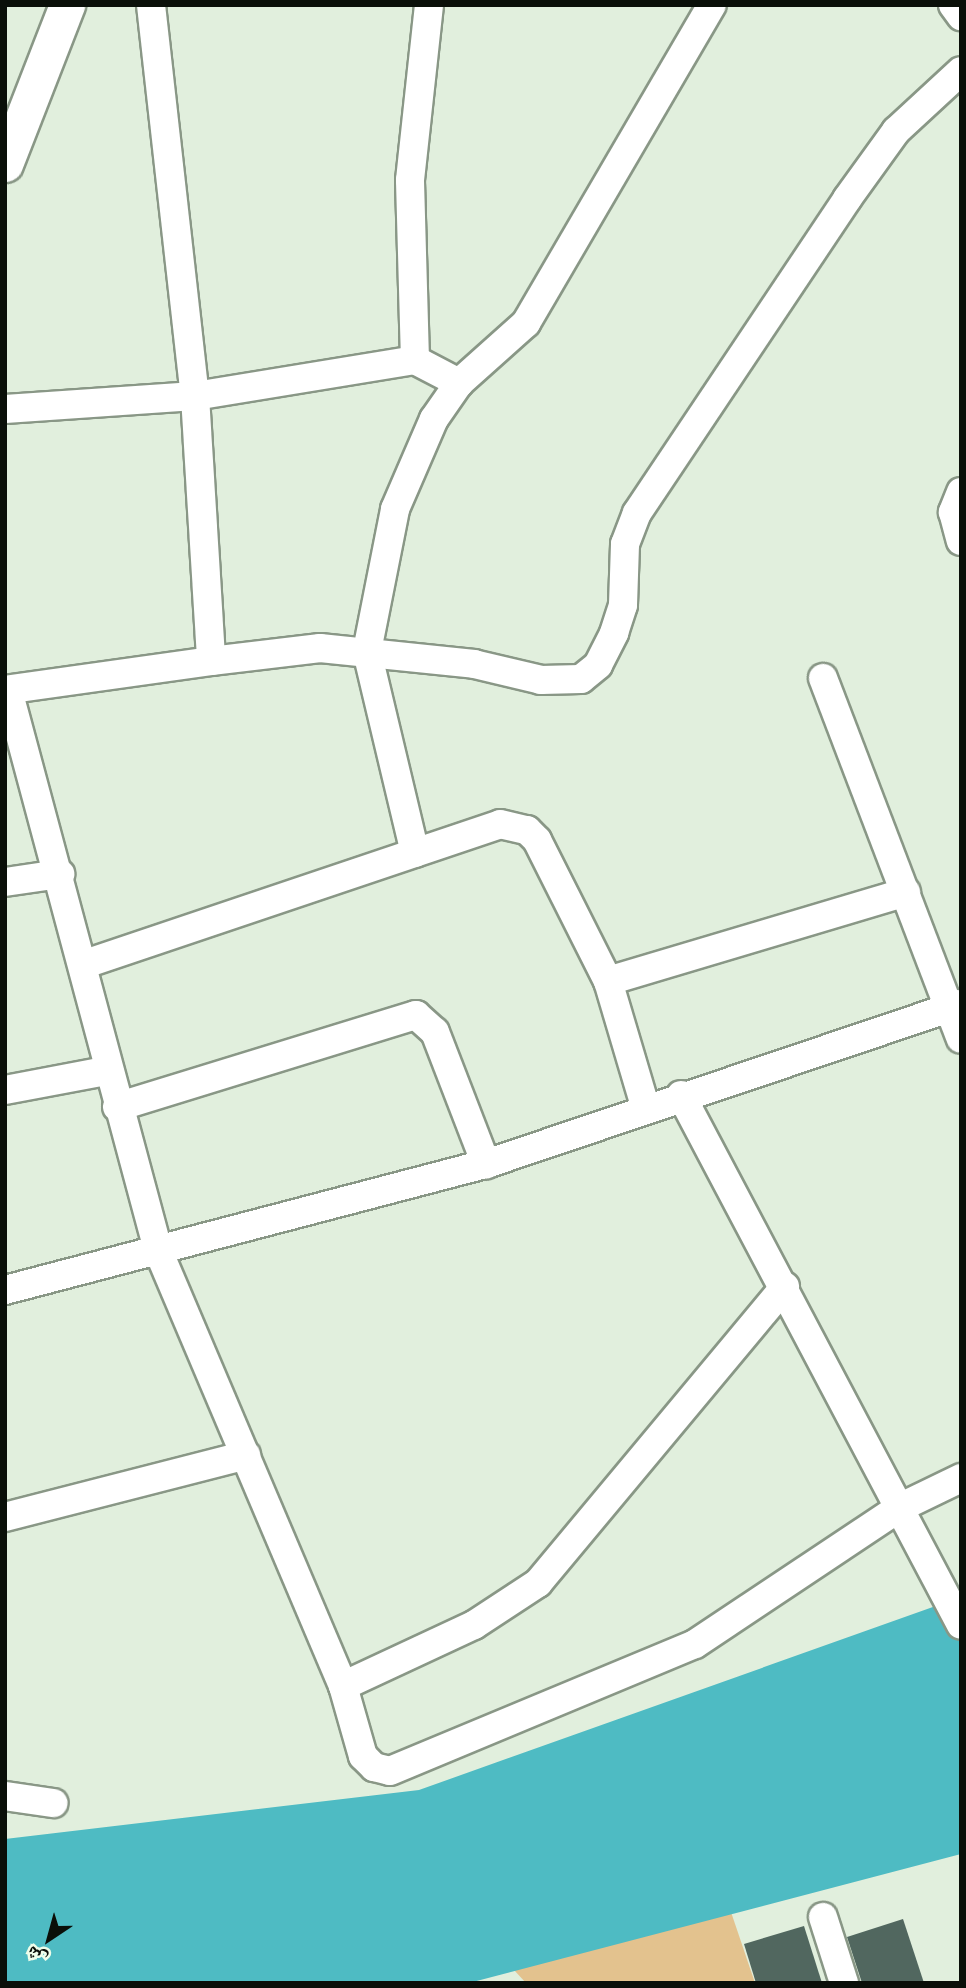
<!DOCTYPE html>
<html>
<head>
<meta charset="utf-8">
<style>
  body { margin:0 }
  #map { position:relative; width:966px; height:1988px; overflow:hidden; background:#e1efdd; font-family:"Work Sans","Noto Naskh Arabic",sans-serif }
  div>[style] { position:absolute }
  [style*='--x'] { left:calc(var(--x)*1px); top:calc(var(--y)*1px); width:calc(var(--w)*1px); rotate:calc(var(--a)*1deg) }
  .green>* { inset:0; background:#e3c28e }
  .water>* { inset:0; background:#4ebbc3 }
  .building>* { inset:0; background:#51675f }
  .roads { filter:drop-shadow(2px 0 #899786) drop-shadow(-2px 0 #899786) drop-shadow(0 2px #899786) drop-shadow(0 -2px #899786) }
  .minor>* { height:28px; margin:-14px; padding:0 14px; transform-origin:14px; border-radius:14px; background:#fff }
  .tertiary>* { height:35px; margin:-17.5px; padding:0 17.5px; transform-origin:17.5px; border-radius:17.5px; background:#fff }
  span { translate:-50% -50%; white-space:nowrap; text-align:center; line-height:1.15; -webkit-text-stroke:5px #eefdea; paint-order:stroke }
  .frame { position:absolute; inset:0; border:7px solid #0a0f09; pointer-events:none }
  .north { position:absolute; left:14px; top:1904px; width:70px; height:70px; -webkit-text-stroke:5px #eefdea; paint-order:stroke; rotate:216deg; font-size:19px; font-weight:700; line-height:28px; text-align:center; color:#0a0f09 }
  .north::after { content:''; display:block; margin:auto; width:24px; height:32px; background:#0a0f09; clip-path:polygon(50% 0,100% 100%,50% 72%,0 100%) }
</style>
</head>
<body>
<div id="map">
  <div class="green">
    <div style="clip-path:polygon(731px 1912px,755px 1983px,526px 1983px,514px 1970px)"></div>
  </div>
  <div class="water">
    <div style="clip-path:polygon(961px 1597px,961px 1854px,469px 1983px,5px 1983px,5px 1839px,419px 1790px)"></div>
  </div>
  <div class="building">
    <div style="clip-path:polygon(903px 1919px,924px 1983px,862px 1983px,847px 1937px)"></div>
    <div style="clip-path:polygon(804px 1926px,822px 1983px,756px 1983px,744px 1944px)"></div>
  </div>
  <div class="roads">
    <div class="minor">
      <div style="--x:151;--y:5;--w:393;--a:83.6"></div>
      <div style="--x:195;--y:396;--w:265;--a:86.5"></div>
      <div style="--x:211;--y:661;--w:110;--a:-6.8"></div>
      <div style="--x:320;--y:648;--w:155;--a:5.9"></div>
      <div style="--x:474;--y:664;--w:69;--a:13.4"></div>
      <div style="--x:541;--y:680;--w:40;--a:-1.4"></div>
      <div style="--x:581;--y:679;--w:22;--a:-39"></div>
      <div style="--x:598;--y:665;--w:36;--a:-63"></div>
      <div style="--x:614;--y:633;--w:29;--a:-72"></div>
      <div style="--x:623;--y:605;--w:61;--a:-88.1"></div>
      <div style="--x:625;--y:544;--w:33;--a:-69"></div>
      <div style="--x:637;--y:513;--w:378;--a:-56.2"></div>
      <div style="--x:847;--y:199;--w:84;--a:-54.2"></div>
      <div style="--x:896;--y:131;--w:88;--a:-42.7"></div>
      <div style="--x:953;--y:5;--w:14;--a:54"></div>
      <div style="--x:415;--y:360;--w:180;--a:-91.6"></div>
      <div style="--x:410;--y:180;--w:176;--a:-83.8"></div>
      <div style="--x:5;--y:409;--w:190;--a:-3.9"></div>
      <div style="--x:195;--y:396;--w:223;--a:-9.3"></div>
      <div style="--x:415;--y:360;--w:50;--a:27.6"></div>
      <div style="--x:961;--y:492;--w:22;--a:112"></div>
      <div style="--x:953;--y:512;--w:30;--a:75"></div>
      <div style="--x:823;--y:678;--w:386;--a:69.1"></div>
      <div style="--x:5;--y:690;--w:208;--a:-8"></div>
      <div style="--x:8;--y:690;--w:580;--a:75"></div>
      <div style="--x:158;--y:1250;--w:474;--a:67"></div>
      <div style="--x:343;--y:1686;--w:73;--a:74.1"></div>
      <div style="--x:363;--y:1756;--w:16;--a:45"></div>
      <div style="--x:374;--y:1767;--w:16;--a:14"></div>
      <div style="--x:390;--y:1771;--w:330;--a:-22.6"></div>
      <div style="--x:695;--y:1644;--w:245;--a:-33.7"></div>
      <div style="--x:899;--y:1508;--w:69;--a:-25.8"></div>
      <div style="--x:415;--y:853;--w:208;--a:-103.4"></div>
      <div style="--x:367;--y:651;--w:145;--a:-78.8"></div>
      <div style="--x:395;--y:509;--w:98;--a:-66.6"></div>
      <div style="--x:434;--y:419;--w:44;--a:-55.2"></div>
      <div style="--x:459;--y:383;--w:90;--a:-41.8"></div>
      <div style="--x:526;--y:323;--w:368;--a:-59.7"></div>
      <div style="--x:5;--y:882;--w:56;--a:-8.3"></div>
      <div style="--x:85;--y:964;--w:438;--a:-18.6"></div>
      <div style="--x:500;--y:824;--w:28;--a:13"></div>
      <div style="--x:527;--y:830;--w:14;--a:45"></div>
      <div style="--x:537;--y:840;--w:158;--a:63.3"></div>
      <div style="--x:608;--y:981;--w:311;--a:-16.6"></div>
      <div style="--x:608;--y:981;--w:130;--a:73.5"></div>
      <div style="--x:5;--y:1090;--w:103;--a:-10.7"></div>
      <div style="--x:681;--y:1095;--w:599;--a:62.15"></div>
      <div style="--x:117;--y:1107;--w:313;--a:-17.1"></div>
      <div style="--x:416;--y:1015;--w:25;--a:42"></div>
      <div style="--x:435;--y:1032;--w:142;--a:68.9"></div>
      <div style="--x:5;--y:1290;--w:497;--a:-14.7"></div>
      <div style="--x:486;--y:1164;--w:501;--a:-18.62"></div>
      <div style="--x:5;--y:1517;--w:249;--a:-14.4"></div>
      <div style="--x:343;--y:1686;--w:145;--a:-25"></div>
      <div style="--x:474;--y:1625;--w:77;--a:-33.3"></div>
      <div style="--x:538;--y:1583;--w:386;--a:-50.2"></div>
      <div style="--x:5;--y:1796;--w:49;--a:8.3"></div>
      <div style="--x:823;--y:1917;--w:69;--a:72.3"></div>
    </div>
    <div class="tertiary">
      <div style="--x:5;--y:164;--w:171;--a:-68.7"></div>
    </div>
  </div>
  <div class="frame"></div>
  <div class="north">ش</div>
</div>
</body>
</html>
